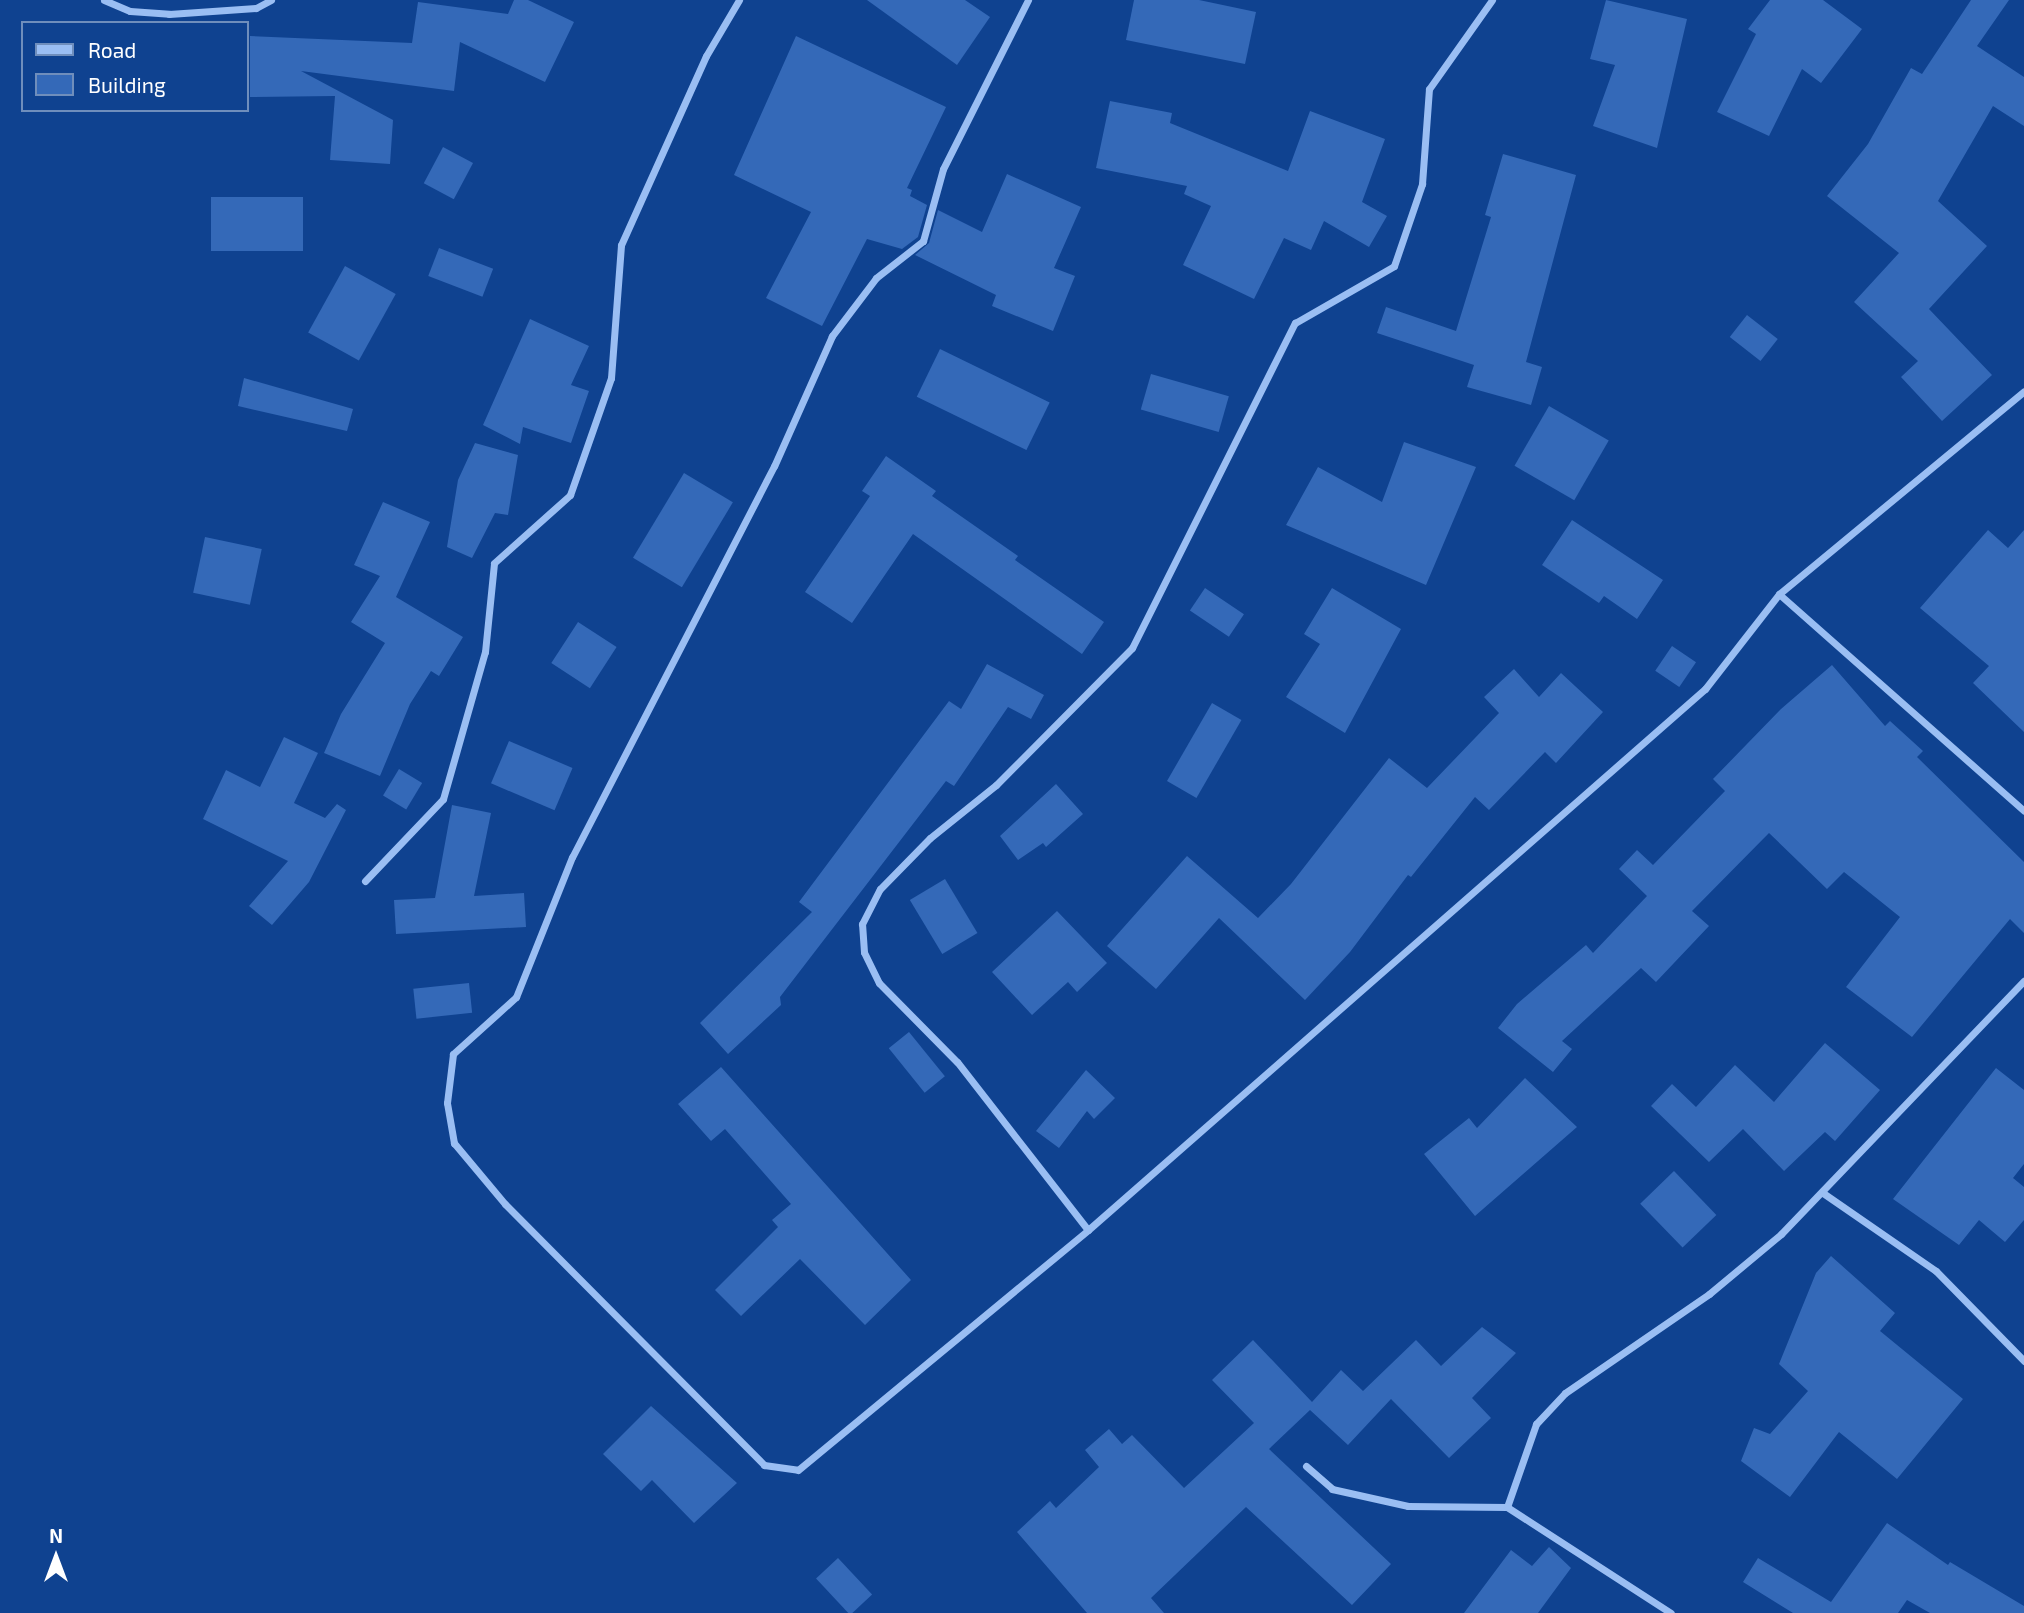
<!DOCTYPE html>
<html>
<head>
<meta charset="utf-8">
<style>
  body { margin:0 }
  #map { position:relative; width:2024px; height:1613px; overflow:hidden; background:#0f4290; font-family:"Exo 2",sans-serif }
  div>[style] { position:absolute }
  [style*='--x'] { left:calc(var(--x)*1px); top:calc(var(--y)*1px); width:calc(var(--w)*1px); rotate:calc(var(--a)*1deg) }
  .building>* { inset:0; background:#3469b8; transform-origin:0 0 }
  .street>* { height:7px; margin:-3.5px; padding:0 3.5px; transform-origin:3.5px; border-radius:3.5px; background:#9abef3 }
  span { translate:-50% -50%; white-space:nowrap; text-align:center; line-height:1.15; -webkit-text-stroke:5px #0f4290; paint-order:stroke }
  .legend { position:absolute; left:21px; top:21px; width:228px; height:91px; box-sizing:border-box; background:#0f4290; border:2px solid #6f8ebc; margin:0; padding:9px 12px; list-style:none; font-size:21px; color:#fff }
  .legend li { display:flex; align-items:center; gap:14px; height:35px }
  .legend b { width:35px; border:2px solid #6f8ebc }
  .north { position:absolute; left:21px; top:1522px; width:70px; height:70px; -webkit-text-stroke:5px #0f4290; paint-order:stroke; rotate:0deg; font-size:19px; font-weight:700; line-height:28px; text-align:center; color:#fff }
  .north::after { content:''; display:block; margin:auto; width:24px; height:32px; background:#fff; clip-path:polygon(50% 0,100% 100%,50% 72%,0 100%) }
</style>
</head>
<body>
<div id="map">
  <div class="building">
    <div style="clip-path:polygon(514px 0,528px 0,574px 22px,545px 82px,460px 42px,454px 91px,301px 71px,393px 120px,390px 164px,330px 160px,335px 96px,250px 97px,250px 36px,412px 43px,418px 2px,508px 14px)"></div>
    <div style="clip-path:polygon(867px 0,965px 0,990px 17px,957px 65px)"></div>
    <div style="clip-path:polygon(1134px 0,1199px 0,1256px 12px,1245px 64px,1126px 40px)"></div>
    <div style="clip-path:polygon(1606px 0,1687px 19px,1657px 148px,1593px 126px,1615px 65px,1590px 59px)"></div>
    <div style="clip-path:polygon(1770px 0,1823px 0,1862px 29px,1821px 83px,1802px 69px,1769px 136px,1717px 112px,1756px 34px,1748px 29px)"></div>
    <div style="clip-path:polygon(1971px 0,2009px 0,1977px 46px,2024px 77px,2024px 126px,1993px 106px,1938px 201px,1987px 246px,1929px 309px,1992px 375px,1942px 421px,1901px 377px,1918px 361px,1854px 302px,1899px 253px,1827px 196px,1868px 144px,1911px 68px,1922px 74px)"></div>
    <div style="clip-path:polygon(796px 36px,946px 107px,907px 188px,912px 190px,910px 196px,927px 205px,918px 237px,902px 249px,867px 239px,822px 326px,766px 298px,811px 212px,734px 175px)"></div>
    <div style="clip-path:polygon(1110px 101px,1172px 113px,1170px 123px,1288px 171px,1310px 111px,1385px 139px,1362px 202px,1387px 216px,1369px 247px,1324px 221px,1311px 250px,1284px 238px,1254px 299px,1183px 265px,1211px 206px,1184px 194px,1187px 186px,1096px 168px)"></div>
    <div style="left:443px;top:147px;width:34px;height:41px;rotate:28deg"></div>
    <div style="clip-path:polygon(1503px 154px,1576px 175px,1526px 362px,1542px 367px,1531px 405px,1467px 387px,1474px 365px,1377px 333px,1386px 307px,1456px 331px,1491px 217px,1485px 215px)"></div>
    <div style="clip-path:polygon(1007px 174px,1081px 207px,1054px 268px,1075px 276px,1053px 331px,992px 306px,996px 295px,915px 255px,929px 243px,938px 210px,982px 232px)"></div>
    <div style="left:211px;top:197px;width:92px;height:54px"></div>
    <div style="left:439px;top:248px;width:58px;height:30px;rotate:21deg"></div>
    <div style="left:345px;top:266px;width:58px;height:76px;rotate:29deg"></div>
    <div style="left:1747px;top:315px;width:39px;height:28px;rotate:38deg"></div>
    <div style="clip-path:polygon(530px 319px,589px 346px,571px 385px,589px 391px,571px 443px,523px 427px,520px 444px,483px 425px)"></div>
    <div style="left:940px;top:349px;width:122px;height:53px;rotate:26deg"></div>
    <div style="left:1151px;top:374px;width:81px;height:37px;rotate:16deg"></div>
    <div style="clip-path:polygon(244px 378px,353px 409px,347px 431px,238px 406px)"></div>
    <div style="left:1549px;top:406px;width:69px;height:69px;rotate:30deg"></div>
    <div style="clip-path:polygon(1404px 442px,1476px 467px,1426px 585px,1286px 525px,1318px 467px,1382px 502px)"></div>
    <div style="clip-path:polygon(475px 443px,518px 455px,508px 515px,495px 513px,472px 558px,447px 547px,458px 480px)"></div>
    <div style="clip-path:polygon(886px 456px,936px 491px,932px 496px,1018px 556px,1015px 560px,1104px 622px,1082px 654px,913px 534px,852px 623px,805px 592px,870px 496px,862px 491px)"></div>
    <div style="left:684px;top:473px;width:57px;height:99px;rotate:31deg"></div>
    <div style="clip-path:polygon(383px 502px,430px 522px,396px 597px,463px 637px,439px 676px,431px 671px,410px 704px,380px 776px,324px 753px,341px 714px,385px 643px,351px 622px,380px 576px,354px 565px)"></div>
    <div style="clip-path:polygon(1572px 520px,1663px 580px,1637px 619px,1604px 596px,1599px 603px,1542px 565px)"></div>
    <div style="clip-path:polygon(1988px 530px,2008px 548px,2024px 530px,2024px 732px,1973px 683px,1989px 666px,1920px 608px)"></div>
    <div style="left:205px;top:537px;width:58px;height:57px;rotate:12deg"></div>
    <div style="left:1205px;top:588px;width:47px;height:27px;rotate:34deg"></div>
    <div style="clip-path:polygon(1332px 588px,1401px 629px,1345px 733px,1286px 697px,1320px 644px,1304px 634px)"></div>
    <div style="left:578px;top:622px;width:46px;height:49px;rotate:33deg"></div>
    <div style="left:1672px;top:646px;width:29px;height:30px;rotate:34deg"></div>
    <div style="clip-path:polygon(987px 664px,1044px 695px,1031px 719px,1008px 707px,954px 786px,946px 781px,780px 997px,781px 1005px,728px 1054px,700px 1023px,812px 912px,799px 902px,949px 701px,961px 709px)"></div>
    <div style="clip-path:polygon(1832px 665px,1885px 726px,1890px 721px,1923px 751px,1917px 757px,2024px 862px,2024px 933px,2010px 919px,1912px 1037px,1846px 987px,1900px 917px,1844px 872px,1827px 889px,1769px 833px,1692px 911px,1709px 926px,1656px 982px,1641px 968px,1562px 1041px,1572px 1049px,1553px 1072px,1498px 1028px,1517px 1004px,1586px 945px,1593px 953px,1647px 896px,1619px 869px,1637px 850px,1653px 865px,1725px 791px,1713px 779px,1781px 709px)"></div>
    <div style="clip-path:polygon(1514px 669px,1539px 697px,1561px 673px,1603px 712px,1556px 763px,1545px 752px,1489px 810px,1475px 797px,1411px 877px,1408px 875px,1350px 952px,1305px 1000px,1219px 918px,1156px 989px,1107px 946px,1187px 856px,1258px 918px,1291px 884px,1389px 758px,1427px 788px,1499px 713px,1484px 697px)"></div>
    <div style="left:1212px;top:703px;width:34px;height:90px;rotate:30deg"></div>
    <div style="clip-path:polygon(284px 737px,318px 753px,294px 803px,325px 818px,337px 804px,346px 810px,309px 882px,272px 925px,249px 906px,288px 861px,203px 819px,226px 770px,260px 787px)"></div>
    <div style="left:509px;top:741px;width:69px;height:46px;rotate:23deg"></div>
    <div style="left:399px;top:769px;width:27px;height:31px;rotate:31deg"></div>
    <div style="clip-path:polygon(1056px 784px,1083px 814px,1046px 847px,1043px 843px,1018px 860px,1000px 836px)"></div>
    <div style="clip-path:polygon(452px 805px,491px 813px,474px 896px,524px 893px,526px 927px,396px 934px,394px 900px,435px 898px)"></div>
    <div style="left:945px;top:879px;width:63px;height:41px;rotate:59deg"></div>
    <div style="clip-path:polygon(1057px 911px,1107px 963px,1077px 992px,1068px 982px,1032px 1015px,992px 972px)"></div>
    <div style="left:469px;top:983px;width:30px;height:56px;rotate:84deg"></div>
    <div style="left:909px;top:1032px;width:57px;height:26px;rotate:51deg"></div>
    <div style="clip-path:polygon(1825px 1043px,1880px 1090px,1835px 1141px,1825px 1132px,1784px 1171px,1743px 1129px,1709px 1162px,1651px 1106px,1672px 1084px,1696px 1107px,1735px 1065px,1774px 1102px)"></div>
    <div style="clip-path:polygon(721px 1067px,911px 1280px,865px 1325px,800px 1259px,741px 1316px,715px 1290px,778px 1227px,772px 1220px,791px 1204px,725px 1129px,711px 1141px,678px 1104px)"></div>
    <div style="clip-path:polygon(1996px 1068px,2024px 1090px,2024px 1164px,2013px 1178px,2024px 1187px,2024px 1220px,2005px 1242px,1979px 1220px,1959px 1245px,1893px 1199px)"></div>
    <div style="clip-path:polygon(1086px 1070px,1115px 1098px,1094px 1119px,1087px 1111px,1059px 1148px,1036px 1131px)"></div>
    <div style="clip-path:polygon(1525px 1078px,1577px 1127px,1475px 1216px,1424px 1154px,1469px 1118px,1477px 1128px)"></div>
    <div style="left:1674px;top:1171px;width:61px;height:47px;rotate:46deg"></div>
    <div style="clip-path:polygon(1831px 1256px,1895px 1313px,1880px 1331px,1963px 1399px,1897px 1479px,1839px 1432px,1790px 1497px,1741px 1461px,1754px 1428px,1770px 1434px,1808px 1391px,1779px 1364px,1816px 1273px)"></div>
    <div style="clip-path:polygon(1482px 1327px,1516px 1353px,1472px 1398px,1491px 1418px,1449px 1458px,1391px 1399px,1348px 1445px,1310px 1410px,1269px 1449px,1391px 1564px,1352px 1605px,1246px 1507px,1151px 1598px,1164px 1613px,1087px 1613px,1017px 1532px,1050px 1501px,1056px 1508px,1099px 1467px,1085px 1450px,1109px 1429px,1122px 1444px,1132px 1435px,1184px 1488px,1254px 1423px,1212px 1380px,1253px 1340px,1312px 1402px,1341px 1370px,1363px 1391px,1416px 1340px,1441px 1366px)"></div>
    <div style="clip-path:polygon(651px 1406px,737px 1483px,694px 1523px,652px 1480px,641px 1491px,603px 1454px)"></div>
    <div style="clip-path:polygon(1887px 1523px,1948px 1565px,1950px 1562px,2024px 1606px,2024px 1613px,1930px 1613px,1907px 1600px,1898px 1613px,1793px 1613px,1743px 1582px,1758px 1558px,1831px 1602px)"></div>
    <div style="clip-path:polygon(1549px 1547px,1571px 1568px,1538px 1613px,1464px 1613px,1511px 1550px,1532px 1566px)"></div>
    <div style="left:838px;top:1558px;width:50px;height:30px;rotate:47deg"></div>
  </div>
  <div class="street">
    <div style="--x:104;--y:0;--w:28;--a:23"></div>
    <div style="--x:130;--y:11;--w:39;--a:4"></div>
    <div style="--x:169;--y:14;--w:87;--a:-3.9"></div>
    <div style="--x:256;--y:8;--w:17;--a:-28"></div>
    <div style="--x:1028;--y:0;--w:189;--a:116.7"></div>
    <div style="--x:943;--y:169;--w:75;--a:105.5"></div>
    <div style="--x:923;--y:241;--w:60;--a:141.8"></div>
    <div style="--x:876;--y:278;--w:73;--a:127.2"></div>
    <div style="--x:832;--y:336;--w:142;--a:114"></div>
    <div style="--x:774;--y:466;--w:440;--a:117.3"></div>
    <div style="--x:572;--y:857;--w:151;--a:111.8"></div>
    <div style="--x:516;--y:997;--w:85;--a:137.9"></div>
    <div style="--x:453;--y:1054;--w:49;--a:97"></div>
    <div style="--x:447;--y:1103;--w:41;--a:80.1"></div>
    <div style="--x:454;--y:1143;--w:80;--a:50.1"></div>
    <div style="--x:505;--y:1204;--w:368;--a:45.2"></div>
    <div style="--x:764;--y:1465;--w:34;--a:8"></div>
    <div style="--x:798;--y:1470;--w:376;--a:-39.6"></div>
    <div style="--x:1088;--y:1230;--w:821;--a:-41.25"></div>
    <div style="--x:1705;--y:689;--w:120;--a:-52.1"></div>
    <div style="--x:1779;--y:594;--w:318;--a:-39.6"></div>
    <div style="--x:1779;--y:594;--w:327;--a:41.5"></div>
    <div style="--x:365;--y:881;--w:113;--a:-46.4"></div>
    <div style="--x:443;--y:799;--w:153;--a:-74.1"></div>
    <div style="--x:485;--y:652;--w:89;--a:-84.2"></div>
    <div style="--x:494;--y:563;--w:102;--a:-41.8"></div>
    <div style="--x:570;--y:495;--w:124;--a:-70.7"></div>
    <div style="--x:611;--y:378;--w:133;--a:-85.7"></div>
    <div style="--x:621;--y:245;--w:207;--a:-65.8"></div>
    <div style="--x:706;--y:56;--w:65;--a:-59.5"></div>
    <div style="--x:1823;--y:1193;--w:137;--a:34.6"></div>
    <div style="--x:1936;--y:1271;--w:126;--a:45.6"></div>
    <div style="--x:1088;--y:1230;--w:213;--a:-127.9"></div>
    <div style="--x:957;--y:1062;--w:111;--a:-134.6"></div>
    <div style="--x:879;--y:983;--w:34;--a:-116"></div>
    <div style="--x:864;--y:952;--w:28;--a:-94"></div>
    <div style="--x:862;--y:924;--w:39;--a:-63"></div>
    <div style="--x:880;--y:889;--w:71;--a:-45.6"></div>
    <div style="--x:930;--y:838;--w:85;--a:-38.8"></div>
    <div style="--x:996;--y:785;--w:193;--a:-45.2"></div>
    <div style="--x:1132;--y:648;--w:364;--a:-63.4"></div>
    <div style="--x:1295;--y:323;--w:114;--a:-29.9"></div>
    <div style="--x:1394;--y:266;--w:87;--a:-71.1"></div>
    <div style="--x:1422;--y:184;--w:95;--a:-85.8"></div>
    <div style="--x:1429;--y:89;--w:109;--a:-54.7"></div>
    <div style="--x:1306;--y:1466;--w:35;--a:41"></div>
    <div style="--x:1332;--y:1489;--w:78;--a:12.6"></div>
    <div style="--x:1408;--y:1506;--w:99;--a:0.6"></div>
    <div style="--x:1507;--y:1507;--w:195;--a:32.9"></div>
    <div style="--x:1507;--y:1507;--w:88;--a:-70.7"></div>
    <div style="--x:1536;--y:1424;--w:42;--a:-46.9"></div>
    <div style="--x:1565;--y:1393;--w:175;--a:-34.5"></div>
    <div style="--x:1709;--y:1294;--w:94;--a:-39.8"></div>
    <div style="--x:1781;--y:1234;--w:351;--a:-46.2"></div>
  </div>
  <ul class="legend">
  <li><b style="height:9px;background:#9abef3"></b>Road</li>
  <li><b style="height:19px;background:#3469b8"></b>Building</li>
  </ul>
  <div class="north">N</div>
</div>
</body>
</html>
